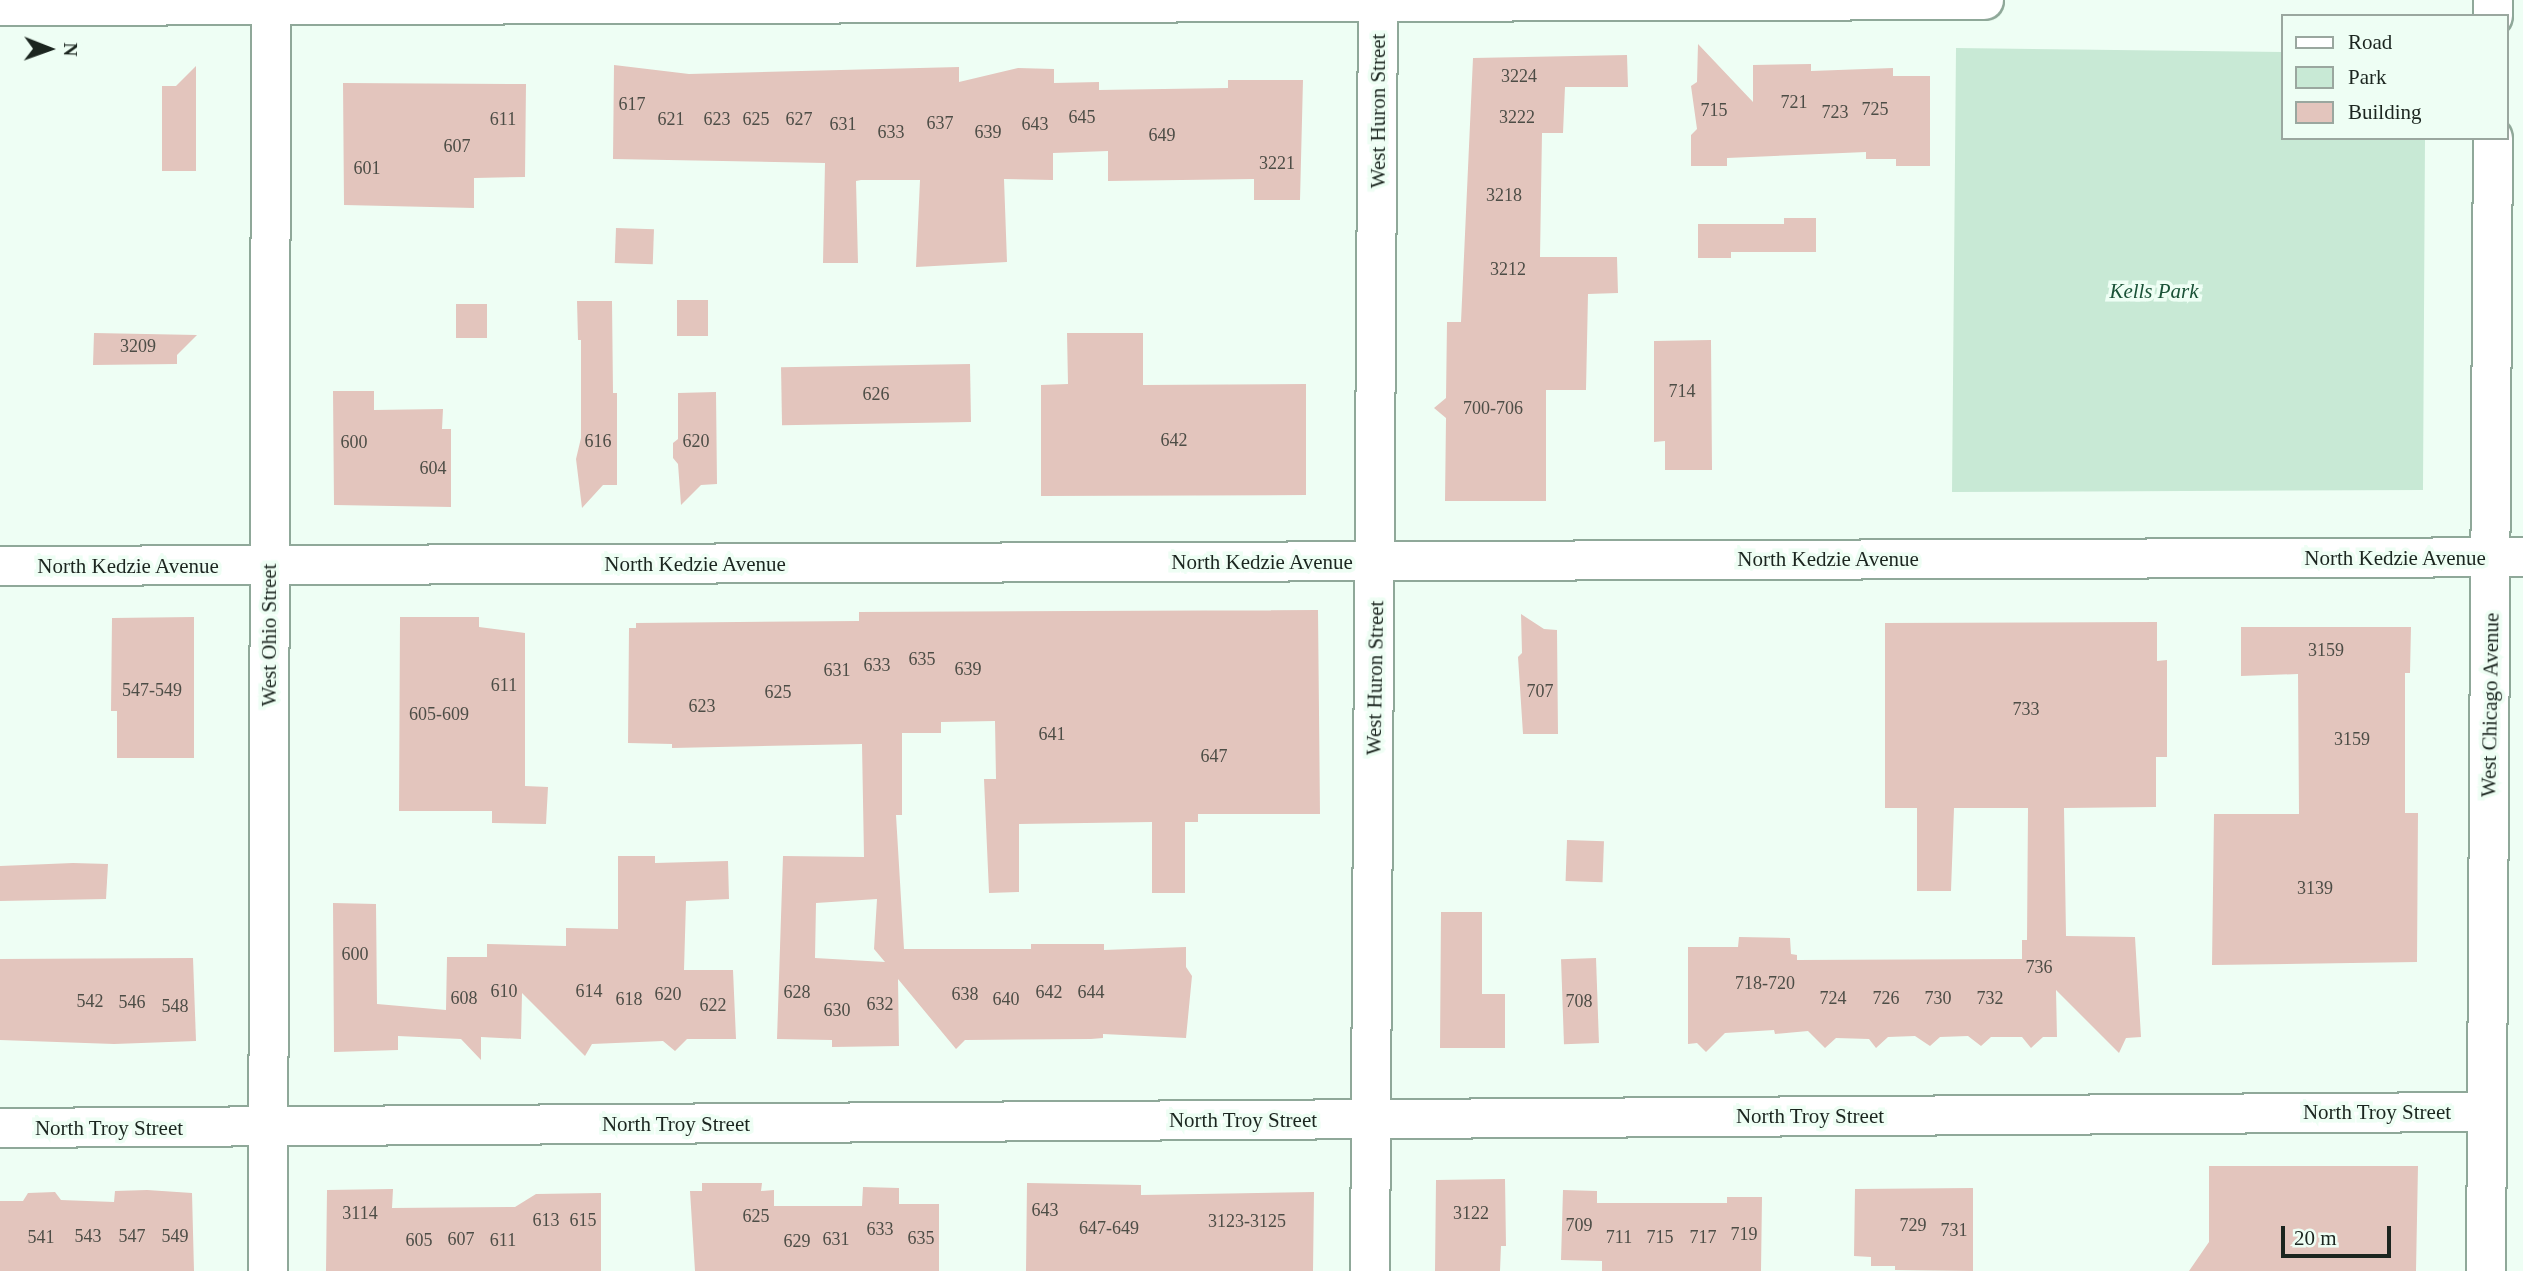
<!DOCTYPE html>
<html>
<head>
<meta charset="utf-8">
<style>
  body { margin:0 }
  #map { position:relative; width:2523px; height:1271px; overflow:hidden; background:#eefef4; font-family:Georgia,serif }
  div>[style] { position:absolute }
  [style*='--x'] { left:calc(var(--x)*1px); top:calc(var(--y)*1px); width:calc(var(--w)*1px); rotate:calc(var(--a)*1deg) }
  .green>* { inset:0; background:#c8e9d5 }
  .building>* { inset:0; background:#e3c5bd; transform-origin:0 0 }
  .roads { filter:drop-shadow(2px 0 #8fa899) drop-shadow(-2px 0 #8fa899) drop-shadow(0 2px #8fa899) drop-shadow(0 -2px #8fa899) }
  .minor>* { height:38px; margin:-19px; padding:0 19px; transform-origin:19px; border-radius:19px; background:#fff }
  .secondary>* { height:38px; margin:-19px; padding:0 19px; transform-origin:19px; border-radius:19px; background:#fff }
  span { translate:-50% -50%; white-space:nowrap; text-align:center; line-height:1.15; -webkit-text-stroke:7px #eefef4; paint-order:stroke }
  .number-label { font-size:18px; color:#4d4d46 }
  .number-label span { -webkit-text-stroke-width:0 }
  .street-label { font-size:21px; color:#1b251f }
  .park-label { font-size:21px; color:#1a5237; font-style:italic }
  .legend { position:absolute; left:2281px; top:14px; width:228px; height:126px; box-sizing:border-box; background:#eefef4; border:2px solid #9aa79f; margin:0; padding:9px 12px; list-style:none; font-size:21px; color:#1b251f }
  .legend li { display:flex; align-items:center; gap:14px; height:35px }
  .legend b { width:35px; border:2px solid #9aa79f }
  .north { position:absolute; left:14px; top:14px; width:70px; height:70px; -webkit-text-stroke:5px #eefef4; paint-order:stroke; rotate:91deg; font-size:19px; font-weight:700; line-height:28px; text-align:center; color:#1b251f }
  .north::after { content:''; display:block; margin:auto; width:24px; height:32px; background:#1b251f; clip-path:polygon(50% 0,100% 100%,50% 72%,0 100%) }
  .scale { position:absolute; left:2281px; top:1226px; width:110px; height:32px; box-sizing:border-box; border:4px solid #1b251f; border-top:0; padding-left:9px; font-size:21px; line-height:24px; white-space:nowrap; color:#1b251f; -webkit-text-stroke:5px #eefef4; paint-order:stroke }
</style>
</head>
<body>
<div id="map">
  <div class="green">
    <div style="clip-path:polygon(1956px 48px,2283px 52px,2283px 138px,2425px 138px,2423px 490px,1952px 492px)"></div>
  </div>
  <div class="building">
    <div style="clip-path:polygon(1698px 44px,1753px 102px,1753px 65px,1811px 64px,1811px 71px,1893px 68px,1893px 76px,1930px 76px,1930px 166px,1896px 166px,1896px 159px,1866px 159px,1866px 152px,1727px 158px,1727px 166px,1691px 166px,1691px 135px,1697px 129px,1691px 86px,1697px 82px)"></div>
    <div style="clip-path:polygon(1627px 55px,1628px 87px,1565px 87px,1563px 133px,1542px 133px,1540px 257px,1617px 257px,1618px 293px,1588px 294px,1586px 390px,1546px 390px,1546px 501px,1445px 501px,1446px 418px,1434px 408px,1446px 398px,1447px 322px,1461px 322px,1473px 58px)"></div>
    <div style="clip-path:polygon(614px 65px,689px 74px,959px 67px,959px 82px,1018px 68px,1054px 69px,1054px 83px,1099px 82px,1099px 90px,1228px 88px,1228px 80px,1303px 80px,1300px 200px,1254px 200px,1254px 179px,1108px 181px,1108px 151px,1053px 153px,1053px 180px,1004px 179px,1007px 262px,916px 267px,920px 180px,861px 180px,856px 181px,858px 263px,823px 263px,825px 163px,613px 159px)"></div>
    <div style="clip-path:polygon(196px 66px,196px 171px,162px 171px,162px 86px,176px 86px)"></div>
    <div style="clip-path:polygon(343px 83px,526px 84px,525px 177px,474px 178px,474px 208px,344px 205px)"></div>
    <div style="clip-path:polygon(1784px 218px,1816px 218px,1816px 252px,1731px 252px,1731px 258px,1698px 258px,1698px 224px,1784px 224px)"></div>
    <div style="left:616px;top:228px;width:38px;height:35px;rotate:2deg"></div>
    <div style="left:677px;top:300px;width:31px;height:36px"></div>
    <div style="clip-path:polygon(577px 301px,612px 301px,613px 393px,617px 393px,617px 485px,603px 485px,582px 508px,576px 459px,581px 438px,581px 340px,578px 340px)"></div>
    <div style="left:456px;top:304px;width:31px;height:34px"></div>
    <div style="clip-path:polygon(94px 333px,197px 335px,177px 355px,177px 364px,93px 365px)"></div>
    <div style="clip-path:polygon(1067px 333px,1143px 333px,1143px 385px,1306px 384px,1306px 495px,1041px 496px,1041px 385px,1068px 384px)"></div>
    <div style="clip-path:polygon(1711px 340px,1712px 470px,1665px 470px,1665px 441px,1654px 442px,1654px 341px)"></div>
    <div style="left:970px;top:364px;width:58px;height:189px;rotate:89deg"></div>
    <div style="clip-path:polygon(333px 391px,374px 391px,374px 410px,443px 409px,442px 429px,451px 429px,451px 507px,334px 505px)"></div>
    <div style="clip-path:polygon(716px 392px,717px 484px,701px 485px,681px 505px,678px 464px,673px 458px,673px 443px,678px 439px,678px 393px)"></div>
    <div style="clip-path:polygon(evenodd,1318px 610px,1320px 814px,1198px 814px,1198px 822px,1185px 822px,1185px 893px,1152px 893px,1152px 822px,1019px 824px,1019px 892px,989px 893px,984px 779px,996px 779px,995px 721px,941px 722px,941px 733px,902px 733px,902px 815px,896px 815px,904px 949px,1031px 949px,1031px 944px,1104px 944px,1104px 950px,1186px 947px,1186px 967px,1192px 976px,1186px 1038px,1103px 1034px,1103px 1038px,1091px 1039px,965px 1040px,956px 1049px,898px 979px,899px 1046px,832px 1047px,832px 1040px,777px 1039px,783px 856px,864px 857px,862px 744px,672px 748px,672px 744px,628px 743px,629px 628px,636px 628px,636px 623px,859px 621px,859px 612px,1318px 610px,877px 899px,874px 949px,885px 962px,815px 958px,816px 903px,877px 899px)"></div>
    <div style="clip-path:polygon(1521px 614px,1544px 629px,1557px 630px,1558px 734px,1523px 734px,1518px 657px,1522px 653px)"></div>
    <div style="clip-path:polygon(194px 617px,194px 758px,117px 758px,117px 711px,111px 711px,112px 618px)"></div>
    <div style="clip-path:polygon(400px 617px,479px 617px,479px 627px,525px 633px,525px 786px,548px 787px,546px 824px,492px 823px,492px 811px,399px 811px)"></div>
    <div style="clip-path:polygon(2157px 622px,2157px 661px,2167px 660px,2167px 757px,2156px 757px,2156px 807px,2064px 808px,2066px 936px,2135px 937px,2141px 1037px,2126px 1038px,2119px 1053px,2056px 990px,2057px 1037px,2043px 1037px,2031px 1048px,2022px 1037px,1991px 1037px,1981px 1046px,1968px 1036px,1940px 1037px,1930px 1046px,1915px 1036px,1888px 1037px,1876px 1048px,1869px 1039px,1836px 1038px,1825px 1048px,1808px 1031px,1775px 1034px,1774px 1030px,1725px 1033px,1706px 1052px,1697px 1043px,1688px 1044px,1688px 947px,1738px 947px,1739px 937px,1790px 938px,1791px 954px,1797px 955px,1797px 960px,2022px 959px,2022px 940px,2027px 940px,2028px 808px,1954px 808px,1951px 891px,1917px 891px,1917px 808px,1885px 808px,1885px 623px)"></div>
    <div style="clip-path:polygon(2241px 627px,2411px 627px,2410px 673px,2405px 673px,2405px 813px,2418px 813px,2417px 962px,2212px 965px,2214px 814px,2299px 814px,2298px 674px,2241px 676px)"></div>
    <div style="left:1567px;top:840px;width:37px;height:41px;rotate:2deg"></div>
    <div style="clip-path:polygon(618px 856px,655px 856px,655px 863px,728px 861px,729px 899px,686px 901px,684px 970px,733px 970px,736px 1039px,687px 1039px,675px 1051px,663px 1041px,592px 1044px,585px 1056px,522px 993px,521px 1039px,481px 1037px,481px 1060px,461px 1039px,398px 1036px,398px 1050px,334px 1052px,333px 903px,376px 904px,377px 1004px,446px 1010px,447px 957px,487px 957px,487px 944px,566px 946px,566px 928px,618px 929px)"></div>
    <div style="clip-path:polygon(73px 863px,108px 864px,106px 899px,0 901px,0 866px)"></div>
    <div style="clip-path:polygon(1441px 912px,1482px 912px,1482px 994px,1505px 994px,1505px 1048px,1440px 1048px)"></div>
    <div style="clip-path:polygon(193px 958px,196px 1041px,114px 1044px,0 1040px,0 959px)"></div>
    <div style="left:1596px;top:958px;width:85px;height:35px;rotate:88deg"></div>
    <div style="clip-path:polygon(2209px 1166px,2418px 1166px,2416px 1271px,2189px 1271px,2209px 1242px)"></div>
    <div style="clip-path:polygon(1505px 1179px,1506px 1246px,1501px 1246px,1500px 1271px,1435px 1271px,1436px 1180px)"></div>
    <div style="clip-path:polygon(702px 1183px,762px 1183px,761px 1191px,774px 1190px,774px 1206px,862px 1206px,863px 1187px,899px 1188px,899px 1204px,939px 1204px,939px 1271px,695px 1271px,690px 1191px,702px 1191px)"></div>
    <div style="clip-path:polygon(1027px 1183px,1141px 1185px,1141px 1195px,1314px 1192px,1313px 1271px,1026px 1271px)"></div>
    <div style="clip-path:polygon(1973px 1188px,1973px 1271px,1895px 1270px,1895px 1266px,1871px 1266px,1871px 1257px,1854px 1256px,1855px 1189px)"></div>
    <div style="clip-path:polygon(393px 1189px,392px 1208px,515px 1207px,536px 1194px,601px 1193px,601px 1271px,326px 1271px,327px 1190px)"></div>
    <div style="clip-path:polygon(147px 1190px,192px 1193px,194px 1271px,0 1271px,0 1201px,23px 1201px,28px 1193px,55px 1192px,61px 1200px,114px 1202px,115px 1191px)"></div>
    <div style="clip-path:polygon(1563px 1190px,1597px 1191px,1597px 1203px,1727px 1203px,1727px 1197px,1762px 1197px,1761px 1271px,1602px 1271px,1602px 1261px,1561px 1260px)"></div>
  </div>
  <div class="roads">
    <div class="minor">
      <div style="--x:0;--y:6;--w:1984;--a:-0.17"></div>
      <div style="--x:0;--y:1128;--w:2487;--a:-0.37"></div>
      <div style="--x:268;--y:1271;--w:1271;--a:-89.86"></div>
      <div style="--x:1370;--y:1271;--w:1271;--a:-89.64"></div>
    </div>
    <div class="secondary">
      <div style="--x:2493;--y:16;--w:16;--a:-90"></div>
      <div style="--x:0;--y:566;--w:2523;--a:-0.2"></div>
      <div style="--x:2486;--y:1271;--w:1133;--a:-89.65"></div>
    </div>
  </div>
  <div class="number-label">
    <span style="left:1519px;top:76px">3224</span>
    <span style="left:1794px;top:102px">721</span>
    <span style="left:632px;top:104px">617</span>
    <span style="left:1875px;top:109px">725</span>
    <span style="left:1714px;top:110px">715</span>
    <span style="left:1835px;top:112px">723</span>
    <span style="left:1082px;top:117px">645</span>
    <span style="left:1517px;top:117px">3222</span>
    <span style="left:503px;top:119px">611</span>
    <span style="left:671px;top:119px">621</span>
    <span style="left:717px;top:119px">623</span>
    <span style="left:756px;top:119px">625</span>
    <span style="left:799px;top:119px">627</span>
    <span style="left:940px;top:123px">637</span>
    <span style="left:843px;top:124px">631</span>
    <span style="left:1035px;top:124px">643</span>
    <span style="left:891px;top:132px">633</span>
    <span style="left:988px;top:132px">639</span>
    <span style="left:1162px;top:135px">649</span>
    <span style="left:457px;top:146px">607</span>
    <span style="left:1277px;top:163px">3221</span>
    <span style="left:367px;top:168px">601</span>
    <span style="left:1504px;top:195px">3218</span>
    <span style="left:1508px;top:269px">3212</span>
    <span style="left:138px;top:346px">3209</span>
    <span style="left:1682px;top:391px">714</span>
    <span style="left:876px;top:394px">626</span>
    <span style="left:1493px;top:408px">700-706</span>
    <span style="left:1174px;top:440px">642</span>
    <span style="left:598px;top:441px">616</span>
    <span style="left:696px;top:441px">620</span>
    <span style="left:354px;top:442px">600</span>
    <span style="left:433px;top:468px">604</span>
    <span style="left:2326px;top:650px">3159</span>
    <span style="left:922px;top:659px">635</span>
    <span style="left:877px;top:665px">633</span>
    <span style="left:968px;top:669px">639</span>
    <span style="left:837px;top:670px">631</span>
    <span style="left:504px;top:685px">611</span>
    <span style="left:152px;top:690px">547-549</span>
    <span style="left:1540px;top:691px">707</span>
    <span style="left:778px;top:692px">625</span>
    <span style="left:702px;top:706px">623</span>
    <span style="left:2026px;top:709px">733</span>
    <span style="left:439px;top:714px">605-609</span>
    <span style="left:1052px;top:734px">641</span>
    <span style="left:2352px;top:739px">3159</span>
    <span style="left:1214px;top:756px">647</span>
    <span style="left:2315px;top:888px">3139</span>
    <span style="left:355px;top:954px">600</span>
    <span style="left:2039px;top:967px">736</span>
    <span style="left:1765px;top:983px">718-720</span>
    <span style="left:504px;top:991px">610</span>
    <span style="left:589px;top:991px">614</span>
    <span style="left:797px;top:992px">628</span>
    <span style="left:1049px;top:992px">642</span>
    <span style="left:1091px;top:992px">644</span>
    <span style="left:668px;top:994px">620</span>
    <span style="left:965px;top:994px">638</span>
    <span style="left:464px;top:998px">608</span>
    <span style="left:1833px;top:998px">724</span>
    <span style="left:1886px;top:998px">726</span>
    <span style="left:1938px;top:998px">730</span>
    <span style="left:1990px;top:998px">732</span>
    <span style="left:629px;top:999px">618</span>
    <span style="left:1006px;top:999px">640</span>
    <span style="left:90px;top:1001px">542</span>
    <span style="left:1579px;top:1001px">708</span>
    <span style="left:132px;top:1002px">546</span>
    <span style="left:880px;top:1004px">632</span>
    <span style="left:713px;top:1005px">622</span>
    <span style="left:175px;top:1006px">548</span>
    <span style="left:837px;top:1010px">630</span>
    <span style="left:1045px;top:1210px">643</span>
    <span style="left:360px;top:1213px">3114</span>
    <span style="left:1471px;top:1213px">3122</span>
    <span style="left:756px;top:1216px">625</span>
    <span style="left:546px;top:1220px">613</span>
    <span style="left:583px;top:1220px">615</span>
    <span style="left:1247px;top:1221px">3123-3125</span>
    <span style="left:1579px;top:1225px">709</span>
    <span style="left:1913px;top:1225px">729</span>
    <span style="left:1109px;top:1228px">647-649</span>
    <span style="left:880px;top:1229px">633</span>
    <span style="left:1954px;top:1230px">731</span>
    <span style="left:1744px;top:1234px">719</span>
    <span style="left:88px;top:1236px">543</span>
    <span style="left:132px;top:1236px">547</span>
    <span style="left:175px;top:1236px">549</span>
    <span style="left:41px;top:1237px">541</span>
    <span style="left:1619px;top:1237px">711</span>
    <span style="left:1660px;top:1237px">715</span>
    <span style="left:1703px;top:1237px">717</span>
    <span style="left:921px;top:1238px">635</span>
    <span style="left:461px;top:1239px">607</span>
    <span style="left:836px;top:1239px">631</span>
    <span style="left:419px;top:1240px">605</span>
    <span style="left:503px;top:1240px">611</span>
    <span style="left:797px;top:1241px">629</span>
  </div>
  <div class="street-label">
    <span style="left:1378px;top:111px;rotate:-90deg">West Huron Street</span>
    <span style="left:2395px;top:558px">North Kedzie Avenue</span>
    <span style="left:1828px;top:559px">North Kedzie Avenue</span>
    <span style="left:1262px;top:562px">North Kedzie Avenue</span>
    <span style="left:695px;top:564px">North Kedzie Avenue</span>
    <span style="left:128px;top:566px">North Kedzie Avenue</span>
    <span style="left:269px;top:635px;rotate:-90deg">West Ohio Street</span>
    <span style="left:1375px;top:678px;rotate:-89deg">West Huron Street</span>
    <span style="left:2490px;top:705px;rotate:-89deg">West Chicago Avenue</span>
    <span style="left:2377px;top:1112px">North Troy Street</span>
    <span style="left:1810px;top:1116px">North Troy Street</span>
    <span style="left:1243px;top:1120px">North Troy Street</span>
    <span style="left:676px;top:1124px">North Troy Street</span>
    <span style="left:109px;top:1128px">North Troy Street</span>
  </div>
  <div class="park-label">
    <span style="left:2154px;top:291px">Kells Park</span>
  </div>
  <ul class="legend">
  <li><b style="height:9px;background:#fff"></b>Road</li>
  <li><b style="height:19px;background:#c8e9d5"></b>Park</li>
  <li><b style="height:19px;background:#e3c5bd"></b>Building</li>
  </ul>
  <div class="north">N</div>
  <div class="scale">20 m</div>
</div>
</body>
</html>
